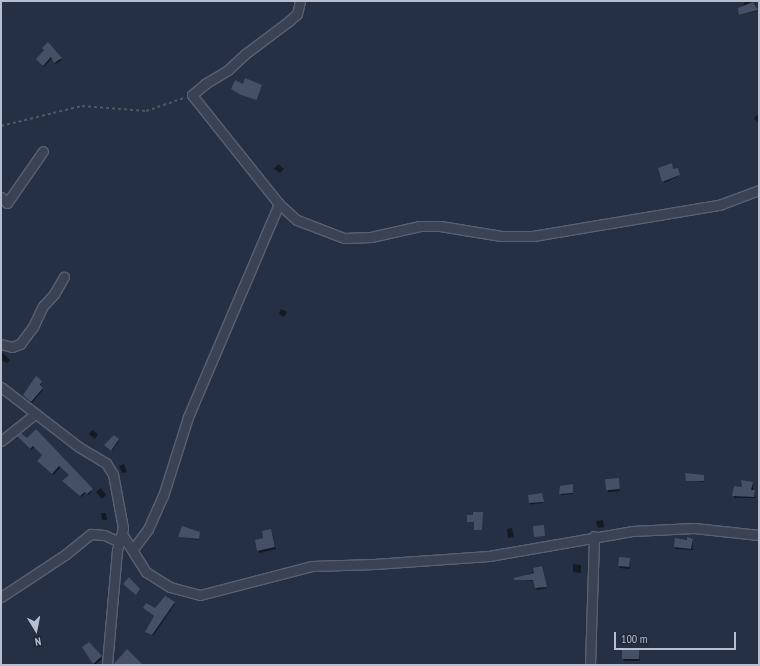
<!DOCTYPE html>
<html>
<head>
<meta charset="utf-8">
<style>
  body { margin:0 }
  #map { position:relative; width:760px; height:666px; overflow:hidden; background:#263044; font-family:"PT Sans Narrow",sans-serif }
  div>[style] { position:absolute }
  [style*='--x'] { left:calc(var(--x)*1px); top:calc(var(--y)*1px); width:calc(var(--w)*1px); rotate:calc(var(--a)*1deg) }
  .shadow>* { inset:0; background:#0007; transform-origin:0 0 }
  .building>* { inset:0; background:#454f66; transform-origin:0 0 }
  .path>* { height:1.5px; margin-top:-0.75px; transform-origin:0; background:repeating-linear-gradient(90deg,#465c61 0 3px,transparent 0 6px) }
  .roads { filter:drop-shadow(1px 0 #596071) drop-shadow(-1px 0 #596071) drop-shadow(0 1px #596071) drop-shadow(0 -1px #596071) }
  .minor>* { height:9px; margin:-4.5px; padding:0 4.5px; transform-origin:4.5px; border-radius:4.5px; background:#3a4253 }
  span { translate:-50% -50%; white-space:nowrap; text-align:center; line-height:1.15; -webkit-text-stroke:3px #1f2739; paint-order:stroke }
  .frame { position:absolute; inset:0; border:2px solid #b8becd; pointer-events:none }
  .north { position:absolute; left:16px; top:610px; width:40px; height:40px; -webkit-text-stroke:3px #1f2739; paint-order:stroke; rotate:170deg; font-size:11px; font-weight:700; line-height:16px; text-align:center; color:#b8becd }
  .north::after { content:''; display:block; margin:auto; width:14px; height:18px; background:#b8becd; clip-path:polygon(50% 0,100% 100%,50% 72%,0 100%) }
  .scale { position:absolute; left:614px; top:632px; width:122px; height:18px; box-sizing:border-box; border:2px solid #b8becd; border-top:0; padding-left:5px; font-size:12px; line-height:14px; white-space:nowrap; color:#b8becd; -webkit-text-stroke:3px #1f2739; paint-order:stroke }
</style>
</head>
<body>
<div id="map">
  <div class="shadow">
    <div style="clip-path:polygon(745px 1px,753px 1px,758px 11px,740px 15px)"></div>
    <div style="clip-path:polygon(48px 44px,62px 60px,56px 64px,52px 58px,44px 67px,37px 59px)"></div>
    <div style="clip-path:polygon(243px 86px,261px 86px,258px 100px,233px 90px)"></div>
    <div style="clip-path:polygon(759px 114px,759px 124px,754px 118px)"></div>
    <div style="clip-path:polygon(278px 164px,284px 169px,280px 173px,274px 169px)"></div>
    <div style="clip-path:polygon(659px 168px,678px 170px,679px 176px,664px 183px)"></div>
    <div style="clip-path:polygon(281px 309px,287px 312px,284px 317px,279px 314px)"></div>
    <div style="clip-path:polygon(1px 351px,10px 360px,7px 363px,1px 360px)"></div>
    <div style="clip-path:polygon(36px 378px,42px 384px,40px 386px,43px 390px,32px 403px,24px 395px)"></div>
    <div style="clip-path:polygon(92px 430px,98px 434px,95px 439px,89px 434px)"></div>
    <div style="clip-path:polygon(36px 431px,92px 490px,89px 495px,86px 492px,82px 497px,64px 483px,70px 476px,61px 467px,53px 475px,39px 463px,43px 456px,35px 447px,31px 450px,19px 438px,27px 439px)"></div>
    <div style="clip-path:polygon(114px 437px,119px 441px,112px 451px,105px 446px)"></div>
    <div style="clip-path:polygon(124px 464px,127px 472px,122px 473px,119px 466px)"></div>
    <div style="clip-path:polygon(704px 476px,704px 482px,687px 480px)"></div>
    <div style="clip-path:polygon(619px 479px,620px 491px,608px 492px,606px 481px)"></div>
    <div style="clip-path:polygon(752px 483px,755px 498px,734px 498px,734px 487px,744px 489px)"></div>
    <div style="clip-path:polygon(572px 485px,573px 494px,561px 495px,561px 487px)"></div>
    <div style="clip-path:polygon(101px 488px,106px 495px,102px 499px,96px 492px)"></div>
    <div style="left:542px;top:495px;width:8px;height:13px;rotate:83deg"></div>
    <div style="clip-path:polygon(101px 513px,106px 513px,107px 520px,102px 520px)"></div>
    <div style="clip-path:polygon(603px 520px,604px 527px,598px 528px,596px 521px)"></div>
    <div style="clip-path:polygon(512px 528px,514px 537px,508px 538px,507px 529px)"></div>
    <div style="clip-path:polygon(271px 530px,276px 549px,260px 553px,258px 551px)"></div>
    <div style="clip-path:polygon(199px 533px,199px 540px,179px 537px)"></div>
    <div style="left:676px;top:539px;width:17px;height:10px;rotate:3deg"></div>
    <div style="clip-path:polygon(629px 559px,630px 569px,620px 568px,619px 566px)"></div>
    <div style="clip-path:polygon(573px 564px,581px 565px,581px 573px,573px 572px)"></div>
    <div style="clip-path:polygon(542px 569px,547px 588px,537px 590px,534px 581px,515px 579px)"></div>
    <div style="clip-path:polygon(165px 598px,175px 604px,153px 636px,147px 632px,155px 617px,144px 608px,155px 610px)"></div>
    <div style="clip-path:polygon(89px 643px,102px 659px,95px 665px,83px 647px)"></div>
    <div style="clip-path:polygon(638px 650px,640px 661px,624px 661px,623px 659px)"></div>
  </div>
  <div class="building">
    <div style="clip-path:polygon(753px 2px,758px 10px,739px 15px,738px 8px)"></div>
    <div style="clip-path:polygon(48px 42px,62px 58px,54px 63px,51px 57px,43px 66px,36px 59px,44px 50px,42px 48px)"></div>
    <div style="clip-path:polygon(245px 78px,262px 85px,257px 100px,241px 95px,231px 89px,235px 80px,243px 84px)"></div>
    <div style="clip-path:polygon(672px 163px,673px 169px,678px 168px,680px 175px,662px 182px,658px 168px)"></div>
    <div style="clip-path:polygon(36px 376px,42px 381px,40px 385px,43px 388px,31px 402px,23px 395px)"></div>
    <div style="clip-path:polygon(36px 429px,93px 489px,87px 494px,85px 492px,80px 496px,62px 481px,69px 475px,59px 466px,52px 474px,37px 461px,42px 455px,33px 446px,30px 449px,17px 436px,21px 433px,27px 438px)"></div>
    <div style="clip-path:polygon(114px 435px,119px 439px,111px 451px,104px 445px)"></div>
    <div style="clip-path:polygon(685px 473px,704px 475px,704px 481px,686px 481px)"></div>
    <div style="left:619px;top:478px;width:11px;height:14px;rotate:85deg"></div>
    <div style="clip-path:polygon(741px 480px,753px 482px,751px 490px,755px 490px,754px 497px,732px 496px,734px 486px,742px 487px)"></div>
    <div style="clip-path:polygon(573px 484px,573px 493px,559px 494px,560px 486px)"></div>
    <div style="clip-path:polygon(542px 493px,544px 502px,529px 503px,528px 495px)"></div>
    <div style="clip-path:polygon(473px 512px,483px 512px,482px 530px,474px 530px,474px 522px,467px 522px,467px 515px,473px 515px)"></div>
    <div style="left:544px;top:525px;width:11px;height:11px;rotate:85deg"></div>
    <div style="clip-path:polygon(182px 526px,200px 532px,199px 539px,178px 537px)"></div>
    <div style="clip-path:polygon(271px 529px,275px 547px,257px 551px,255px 540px,263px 538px,262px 531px)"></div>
    <div style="clip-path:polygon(687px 537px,693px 539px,691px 549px,674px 547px,675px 538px,687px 540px)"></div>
    <div style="left:619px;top:557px;width:11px;height:9px;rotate:5deg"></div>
    <div style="clip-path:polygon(542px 566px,547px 587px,535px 588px,533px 580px,514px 580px,514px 578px,534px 573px,533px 568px)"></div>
    <div style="clip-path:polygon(129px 577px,140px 589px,136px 595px,123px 584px)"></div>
    <div style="clip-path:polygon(165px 596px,175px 602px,152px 635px,145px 632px,154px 616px,143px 608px,146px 603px,155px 608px)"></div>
    <div style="clip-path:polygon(89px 642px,102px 656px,93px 664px,82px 647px)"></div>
    <div style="clip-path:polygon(127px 649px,143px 665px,113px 665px)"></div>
    <div style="left:622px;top:649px;width:17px;height:10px"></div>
  </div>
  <div class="path">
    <div style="--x:1;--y:126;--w:83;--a:-13.9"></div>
    <div style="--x:82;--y:106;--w:64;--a:4.5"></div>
    <div style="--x:146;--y:111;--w:40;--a:-18.9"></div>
  </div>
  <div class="roads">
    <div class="minor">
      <div style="--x:300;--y:1;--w:13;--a:103"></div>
      <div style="--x:297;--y:14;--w:11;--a:139"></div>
      <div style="--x:289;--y:21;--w:55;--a:143.1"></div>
      <div style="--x:245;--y:54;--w:23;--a:137"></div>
      <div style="--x:228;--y:70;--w:27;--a:149"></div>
      <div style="--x:205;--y:84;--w:17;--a:140"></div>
      <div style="--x:192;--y:95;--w:139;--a:51.4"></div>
      <div style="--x:279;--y:204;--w:24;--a:42"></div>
      <div style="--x:297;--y:220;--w:50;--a:21"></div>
      <div style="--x:344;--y:238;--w:27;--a:-2"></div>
      <div style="--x:371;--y:237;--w:50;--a:-12.7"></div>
      <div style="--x:420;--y:226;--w:20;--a:0"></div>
      <div style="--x:440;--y:226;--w:62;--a:9.3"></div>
      <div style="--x:501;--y:236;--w:32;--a:0"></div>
      <div style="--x:533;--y:236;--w:189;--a:-9.5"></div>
      <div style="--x:719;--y:205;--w:43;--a:-20.6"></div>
      <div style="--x:1;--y:197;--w:8;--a:45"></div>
      <div style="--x:7;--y:203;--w:63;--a:-55.3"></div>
      <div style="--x:1;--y:344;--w:11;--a:15"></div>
      <div style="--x:12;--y:347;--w:9;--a:-21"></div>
      <div style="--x:20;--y:344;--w:21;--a:-53"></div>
      <div style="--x:33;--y:327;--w:23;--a:-65"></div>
      <div style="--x:43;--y:306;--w:16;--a:-47"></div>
      <div style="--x:54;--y:294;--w:20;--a:-60"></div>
      <div style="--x:1;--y:387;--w:98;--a:37.6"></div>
      <div style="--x:79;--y:447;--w:31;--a:31"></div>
      <div style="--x:106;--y:463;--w:13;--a:58"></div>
      <div style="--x:113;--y:474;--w:55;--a:79.5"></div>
      <div style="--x:123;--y:528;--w:23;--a:105"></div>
      <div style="--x:117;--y:550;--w:115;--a:95"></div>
      <div style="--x:1;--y:441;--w:43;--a:-38.5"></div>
      <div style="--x:122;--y:534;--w:45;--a:57.7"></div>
      <div style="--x:146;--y:572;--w:28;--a:32"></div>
      <div style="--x:170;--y:587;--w:31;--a:15"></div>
      <div style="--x:200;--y:595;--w:116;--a:-14.5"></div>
      <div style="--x:312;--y:566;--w:62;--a:-1.8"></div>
      <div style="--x:374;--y:564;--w:115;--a:-4"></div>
      <div style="--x:489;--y:556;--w:145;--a:-9.9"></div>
      <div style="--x:632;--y:531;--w:62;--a:-2.8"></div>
      <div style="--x:694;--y:528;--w:65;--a:6.1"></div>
      <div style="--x:133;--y:549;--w:25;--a:-53"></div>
      <div style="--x:148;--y:529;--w:36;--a:-66"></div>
      <div style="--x:163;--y:496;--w:83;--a:-72.4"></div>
      <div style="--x:188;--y:417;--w:232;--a:-66.9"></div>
      <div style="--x:1;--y:597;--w:78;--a:-33.5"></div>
      <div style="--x:66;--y:554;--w:32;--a:-39"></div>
      <div style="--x:91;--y:534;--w:13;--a:4"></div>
      <div style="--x:104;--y:535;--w:17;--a:24"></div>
      <div style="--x:590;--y:665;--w:129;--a:-88.2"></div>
    </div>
  </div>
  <div class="frame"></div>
  <div class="north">N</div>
  <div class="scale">100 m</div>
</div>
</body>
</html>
